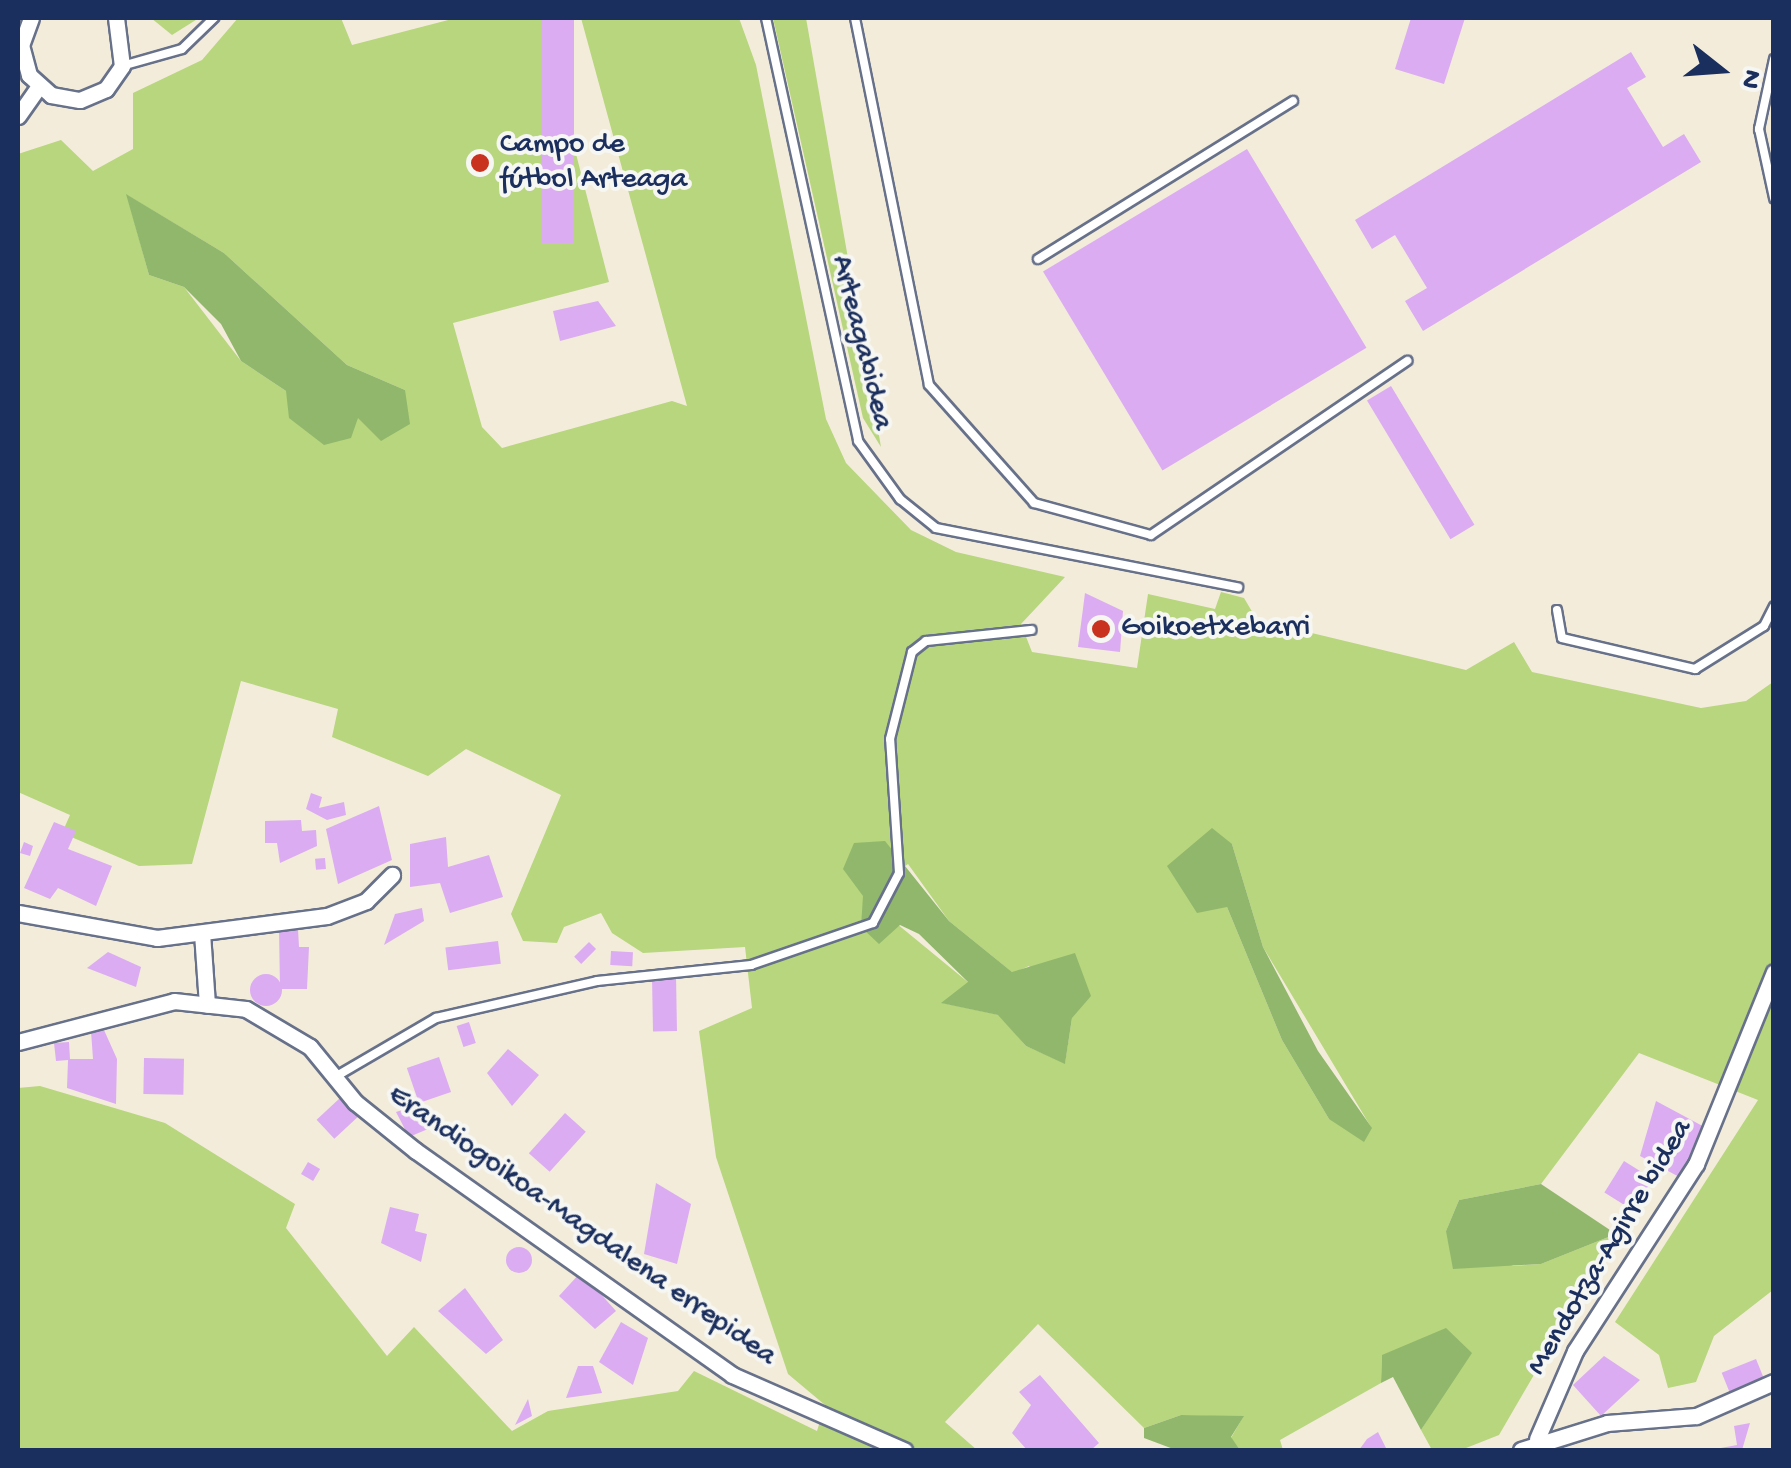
<!DOCTYPE html>
<html>
<head>
<meta charset="utf-8">
<style>
  body { margin:0 }
  #map { position:relative; width:1791px; height:1468px; overflow:hidden; background:#f3ecdb; font-family:"Gochi Hand",sans-serif }
  div>[style] { position:absolute }
  [style*='--x'] { left:calc(var(--x)*1px); top:calc(var(--y)*1px); width:calc(var(--w)*1px); rotate:calc(var(--a)*1deg) }
  .green>* { inset:0; background:#b7d67d }
  .forest>* { inset:0; background:#91b76c }
  .building>* { inset:0; background:#dbacf1; transform-origin:0 0 }
  .round { border-radius:50% }
  .roads { filter:drop-shadow(2px 0 #67718a) drop-shadow(-2px 0 #67718a) drop-shadow(0 2px #67718a) drop-shadow(0 -2px #67718a) }
  .service>* { height:8px; margin:-4px; padding:0 4px; transform-origin:4px; border-radius:4px; background:#fff }
  .minor>* { height:15px; margin:-7.5px; padding:0 7.5px; transform-origin:7.5px; border-radius:7.5px; background:#fff }
  .dots>* { width:28px; height:28px; translate:-50% -50%; box-sizing:border-box; border:5px solid #f6f6f2; border-radius:50% }
  span { translate:-50% -50%; white-space:nowrap; text-align:center; line-height:1.15; -webkit-text-stroke:8px #f6f6f2; paint-order:stroke }
  .poi-label { font-size:30px; color:#1b2f5e }
  .left { translate:0 -50%; text-align:left }
  .street-label { font-size:30px; color:#1b2f5e }
  .frame { position:absolute; inset:0; border:20px solid #1b2f5e; pointer-events:none }
  .north { position:absolute; left:1671px; top:20px; width:100px; height:100px; -webkit-text-stroke:8px #f6f6f2; paint-order:stroke; rotate:107deg; font-size:28px; font-weight:700; line-height:40px; text-align:center; color:#1b2f5e }
  .north::after { content:''; display:block; margin:auto; width:35px; height:45px; background:#1b2f5e; clip-path:polygon(50% 0,100% 100%,50% 72%,0 100%) }
</style>
</head>
<body>
<div id="map">
  <div class="green">
    <div style="clip-path:polygon(151px 18px,199px 18px,172px 35px)"></div>
    <div style="clip-path:polygon(evenodd,238px 18px,341px 18px,352px 45px,456px 18px,541px 18px,609px 282px,453px 323px,482px 427px,502px 448px,672px 401px,687px 406px,581px 18px,739px 18px,756px 65px,826px 419px,846px 463px,911px 530px,956px 552px,1065px 577px,1021px 624px,1032px 652px,1137px 668px,1148px 594px,1215px 609px,1221px 592px,1244px 598px,1257px 620px,1466px 670px,1514px 642px,1532px 672px,1701px 708px,1746px 701px,1773px 682px,1773px 1290px,1714px 1336px,1696px 1382px,1668px 1388px,1659px 1355px,1615px 1322px,1758px 1100px,1639px 1053px,1541px 1184px,1459px 1200px,1446px 1231px,1513px 1266px,1541px 1264px,1616px 1234px,1499px 1435px,1461px 1450px,1432px 1450px,1421px 1430px,1443px 1394px,1382px 1355px,1381px 1383px,1280px 1440px,1283px 1450px,1240px 1450px,1231px 1438px,1243px 1417px,1181px 1415px,1144px 1428px,1038px 1324px,945px 1422px,977px 1450px,18px 1450px,18px 1088px,40px 1086px,165px 1123px,295px 1204px,286px 1228px,387px 1356px,414px 1327px,512px 1431px,548px 1411px,678px 1391px,694px 1371px,817px 1431px,825px 1405px,788px 1374px,716px 1157px,699px 1031px,752px 1008px,745px 947px,643px 953px,612px 933px,601px 913px,564px 927px,557px 943px,523px 941px,511px 914px,561px 795px,466px 749px,428px 776px,332px 737px,338px 709px,241px 681px,192px 864px,139px 866px,62px 833px,70px 815px,18px 792px,18px 154px,61px 140px,93px 171px,133px 149px,133px 93px,202px 60px,238px 18px,127px 195px,224px 253px,347px 365px,405px 390px,358px 417px,286px 391px,241px 361px,184px 287px,149px 275px,127px 195px,238px 18px,1232px 844px,1263px 947px,1371px 1127px,1329px 1119px,1282px 1040px,1227px 907px,1232px 844px,238px 18px,908px 864px,949px 921px,1013px 973px,1029px 966px,1072px 1018px,1065px 1063px,1026px 1046px,999px 1015px,943px 1003px,969px 983px,863px 896px,908px 864px)"></div>
    <div style="clip-path:polygon(773px 18px,806px 18px,881px 447px,863px 418px)"></div>
  </div>
  <div class="forest">
    <div style="clip-path:polygon(126px 194px,224px 253px,347px 365px,405px 390px,410px 424px,381px 441px,358px 418px,351px 438px,324px 445px,289px 418px,286px 391px,241px 361px,221px 324px,184px 287px,149px 275px)"></div>
    <div style="clip-path:polygon(1212px 828px,1232px 844px,1263px 947px,1318px 1051px,1372px 1128px,1364px 1142px,1329px 1119px,1282px 1040px,1227px 907px,1197px 913px,1167px 866px)"></div>
    <div style="clip-path:polygon(885px 841px,949px 921px,1012px 972px,1075px 953px,1091px 996px,1072px 1018px,1065px 1064px,1026px 1046px,998px 1015px,941px 1003px,968px 982px,919px 934px,900px 925px,879px 944px,861px 927px,863px 896px,843px 869px,854px 843px)"></div>
    <div style="clip-path:polygon(1541px 1184px,1616px 1234px,1541px 1264px,1453px 1269px,1446px 1231px,1459px 1200px)"></div>
    <div style="clip-path:polygon(1446px 1328px,1472px 1353px,1421px 1430px,1393px 1377px,1381px 1383px,1382px 1355px)"></div>
    <div style="clip-path:polygon(1181px 1415px,1244px 1416px,1231px 1437px,1240px 1450px,1176px 1450px,1144px 1438px,1144px 1428px)"></div>
  </div>
  <div class="building">
    <div style="left:541px;top:18px;width:33px;height:225px"></div>
    <div style="clip-path:polygon(1411px 18px,1465px 18px,1444px 84px,1395px 69px)"></div>
    <div style="clip-path:polygon(1631px 52px,1646px 77px,1627px 88px,1663px 147px,1684px 134px,1701px 162px,1423px 331px,1405px 301px,1427px 288px,1395px 235px,1372px 249px,1355px 220px)"></div>
    <div style="left:1247px;top:149px;width:232px;height:238px;rotate:59deg"></div>
    <div style="clip-path:polygon(598px 301px,616px 326px,560px 341px,553px 311px)"></div>
    <div style="left:1391px;top:386px;width:162px;height:28px;rotate:59deg"></div>
    <div style="clip-path:polygon(1085px 593px,1123px 611px,1120px 652px,1078px 647px)"></div>
    <div style="clip-path:polygon(311px 793px,322px 797px,319px 808px,344px 802px,346px 815px,327px 820px,306px 809px)"></div>
    <div style="clip-path:polygon(379px 806px,392px 860px,338px 884px,326px 829px)"></div>
    <div style="clip-path:polygon(301px 820px,302px 831px,316px 830px,317px 846px,280px 863px,277px 843px,265px 843px,265px 821px)"></div>
    <div style="clip-path:polygon(54px 822px,76px 831px,68px 849px,112px 866px,96px 906px,58px 888px,50px 899px,24px 888px)"></div>
    <div style="clip-path:polygon(446px 837px,448px 867px,489px 855px,503px 897px,450px 913px,440px 883px,410px 887px,410px 844px)"></div>
    <div style="clip-path:polygon(24px 842px,33px 846px,30px 856px,20px 853px)"></div>
    <div style="left:325px;top:858px;width:11px;height:10px;rotate:85deg"></div>
    <div style="clip-path:polygon(422px 908px,424px 921px,384px 945px,395px 914px)"></div>
    <div style="clip-path:polygon(279px 928px,298px 929px,299px 947px,309px 947px,307px 989px,280px 989px)"></div>
    <div style="left:498px;top:941px;width:23px;height:53px;rotate:83deg"></div>
    <div style="left:589px;top:942px;width:10px;height:21px;rotate:45deg"></div>
    <div style="left:611px;top:951px;width:22px;height:14px;rotate:3deg"></div>
    <div style="clip-path:polygon(108px 952px,141px 967px,136px 987px,87px 968px)"></div>
    <div class="round" style="left:250px;top:974px;width:32px;height:32px"></div>
    <div style="left:676px;top:975px;width:56px;height:24px;rotate:89deg"></div>
    <div style="left:469px;top:1022px;width:22px;height:13px;rotate:72deg"></div>
    <div style="clip-path:polygon(104px 1030px,117px 1059px,116px 1104px,67px 1088px,68px 1060px,56px 1061px,54px 1043px,69px 1042px,70px 1059px,93px 1059px,91px 1031px)"></div>
    <div style="clip-path:polygon(508px 1049px,539px 1075px,512px 1106px,487px 1073px)"></div>
    <div style="left:439px;top:1057px;width:37px;height:34px;rotate:71deg"></div>
    <div style="left:144px;top:1058px;width:40px;height:36px;rotate:1deg"></div>
    <div style="left:340px;top:1098px;width:26px;height:32px;rotate:47deg"></div>
    <div style="clip-path:polygon(1656px 1101px,1710px 1130px,1683px 1179px,1640px 1156px)"></div>
    <div style="clip-path:polygon(409px 1108px,430px 1110px,435px 1126px,409px 1137px,396px 1112px)"></div>
    <div style="left:565px;top:1113px;width:28px;height:54px;rotate:42deg"></div>
    <div style="left:1624px;top:1161px;width:34px;height:37px;rotate:32deg"></div>
    <div style="left:308px;top:1162px;width:14px;height:14px;rotate:30deg"></div>
    <div style="clip-path:polygon(656px 1183px,691px 1204px,677px 1264px,644px 1254px)"></div>
    <div style="clip-path:polygon(390px 1207px,419px 1214px,415px 1231px,427px 1234px,421px 1262px,381px 1243px)"></div>
    <div class="round" style="left:506px;top:1247px;width:26px;height:26px"></div>
    <div style="clip-path:polygon(581px 1272px,616px 1311px,595px 1329px,559px 1296px)"></div>
    <div style="clip-path:polygon(465px 1288px,503px 1340px,486px 1354px,438px 1311px)"></div>
    <div style="clip-path:polygon(621px 1322px,648px 1338px,633px 1385px,599px 1362px)"></div>
    <div style="clip-path:polygon(1604px 1356px,1640px 1380px,1601px 1416px,1573px 1385px)"></div>
    <div style="left:1756px;top:1359px;width:24px;height:37px;rotate:68deg"></div>
    <div style="clip-path:polygon(578px 1366px,593px 1366px,602px 1393px,566px 1398px)"></div>
    <div style="clip-path:polygon(1040px 1375px,1099px 1443px,1091px 1450px,1027px 1450px,1012px 1433px,1031px 1405px,1019px 1392px)"></div>
    <div style="clip-path:polygon(528px 1399px,532px 1416px,515px 1425px)"></div>
    <div style="clip-path:polygon(1750px 1423px,1742px 1450px,1710px 1450px,1737px 1445px,1734px 1426px)"></div>
    <div style="clip-path:polygon(1378px 1432px,1387px 1450px,1359px 1450px,1367px 1439px)"></div>
  </div>
  <div class="roads">
    <div class="service">
      <div style="--x:766;--y:18;--w:433;--a:77.7"></div>
      <div style="--x:858;--y:441;--w:72;--a:54.1"></div>
      <div style="--x:900;--y:499;--w:46;--a:38.9"></div>
      <div style="--x:936;--y:528;--w:308;--a:11.1"></div>
      <div style="--x:855;--y:18;--w:374;--a:78.6"></div>
      <div style="--x:929;--y:385;--w:158;--a:48.3"></div>
      <div style="--x:1034;--y:503;--w:121;--a:15.3"></div>
      <div style="--x:1151;--y:535;--w:310;--a:-34.2"></div>
      <div style="--x:1774;--y:59;--w:72;--a:102.1"></div>
      <div style="--x:1759;--y:129;--w:71;--a:77.7"></div>
      <div style="--x:122;--y:66;--w:62;--a:-15.8"></div>
      <div style="--x:182;--y:49;--w:45;--a:-44.1"></div>
      <div style="--x:1038;--y:259;--w:300;--a:-31.8"></div>
      <div style="--x:1557;--y:610;--w:28;--a:80"></div>
      <div style="--x:1562;--y:638;--w:137;--a:13.1"></div>
      <div style="--x:1695;--y:669;--w:81;--a:-31.9"></div>
      <div style="--x:1764;--y:626;--w:22;--a:-63"></div>
      <div style="--x:335;--y:1077;--w:117;--a:-30.3"></div>
      <div style="--x:436;--y:1018;--w:165;--a:-12.9"></div>
      <div style="--x:597;--y:981;--w:155;--a:-5.9"></div>
      <div style="--x:751;--y:965;--w:129;--a:-19"></div>
      <div style="--x:873;--y:923;--w:56;--a:-62.5"></div>
      <div style="--x:899;--y:873;--w:134;--a:-93.8"></div>
      <div style="--x:890;--y:739;--w:90;--a:-75.8"></div>
      <div style="--x:912;--y:652;--w:18;--a:-38"></div>
      <div style="--x:926;--y:641;--w:106;--a:-6"></div>
    </div>
    <div class="minor">
      <div style="--x:31;--y:18;--w:29;--a:110"></div>
      <div style="--x:21;--y:45;--w:31;--a:75"></div>
      <div style="--x:29;--y:75;--w:30;--a:42"></div>
      <div style="--x:51;--y:95;--w:29;--a:10"></div>
      <div style="--x:80;--y:100;--w:28;--a:-23"></div>
      <div style="--x:106;--y:89;--w:28;--a:-55"></div>
      <div style="--x:122;--y:66;--w:48;--a:-97.1"></div>
      <div style="--x:18;--y:116;--w:35;--a:-55"></div>
      <div style="--x:18;--y:913;--w:141;--a:10.2"></div>
      <div style="--x:157;--y:938;--w:171;--a:-7.4"></div>
      <div style="--x:327;--y:916;--w:42;--a:-21"></div>
      <div style="--x:366;--y:901;--w:37;--a:-45"></div>
      <div style="--x:202;--y:933;--w:72;--a:86"></div>
      <div style="--x:18;--y:1042;--w:161;--a:-14.7"></div>
      <div style="--x:174;--y:1001;--w:72;--a:6.3"></div>
      <div style="--x:246;--y:1009;--w:74;--a:30.7"></div>
      <div style="--x:310;--y:1047;--w:71;--a:50.7"></div>
      <div style="--x:355;--y:1102;--w:78;--a:38.8"></div>
      <div style="--x:416;--y:1151;--w:387;--a:35.3"></div>
      <div style="--x:732;--y:1375;--w:188;--a:23.6"></div>
      <div style="--x:1537;--y:1439;--w:96;--a:-66.6"></div>
      <div style="--x:1575;--y:1351;--w:223;--a:-57.1"></div>
      <div style="--x:1696;--y:1164;--w:207;--a:-67.9"></div>
      <div style="--x:1521;--y:1450;--w:90;--a:-17.4"></div>
      <div style="--x:1607;--y:1423;--w:89;--a:-4.5"></div>
      <div style="--x:1696;--y:1416;--w:85;--a:-23.6"></div>
    </div>
  </div>
  <div class="dots">
    <div style="left:480px;top:163px;background:#c8321e"></div>
    <div style="left:1101px;top:629px;background:#c8321e"></div>
  </div>
  <div class="poi-label">
    <span class="left" style="left:500px;top:163px">Campo de<br>fútbol Arteaga</span>
    <span class="left" style="left:1121px;top:629px">Goikoetxebarri</span>
  </div>
  <div class="street-label">
    <span style="left:860px;top:343px;rotate:76deg">Arteagabidea</span>
    <span style="left:581px;top:1227px;rotate:35deg">Erandiogoikoa-Magdalena errepidea</span>
    <span style="left:1611px;top:1248px;rotate:-59deg">Mendotza-Agirre bidea</span>
  </div>
  <div class="frame"></div>
  <div class="north">N</div>
</div>
</body>
</html>
